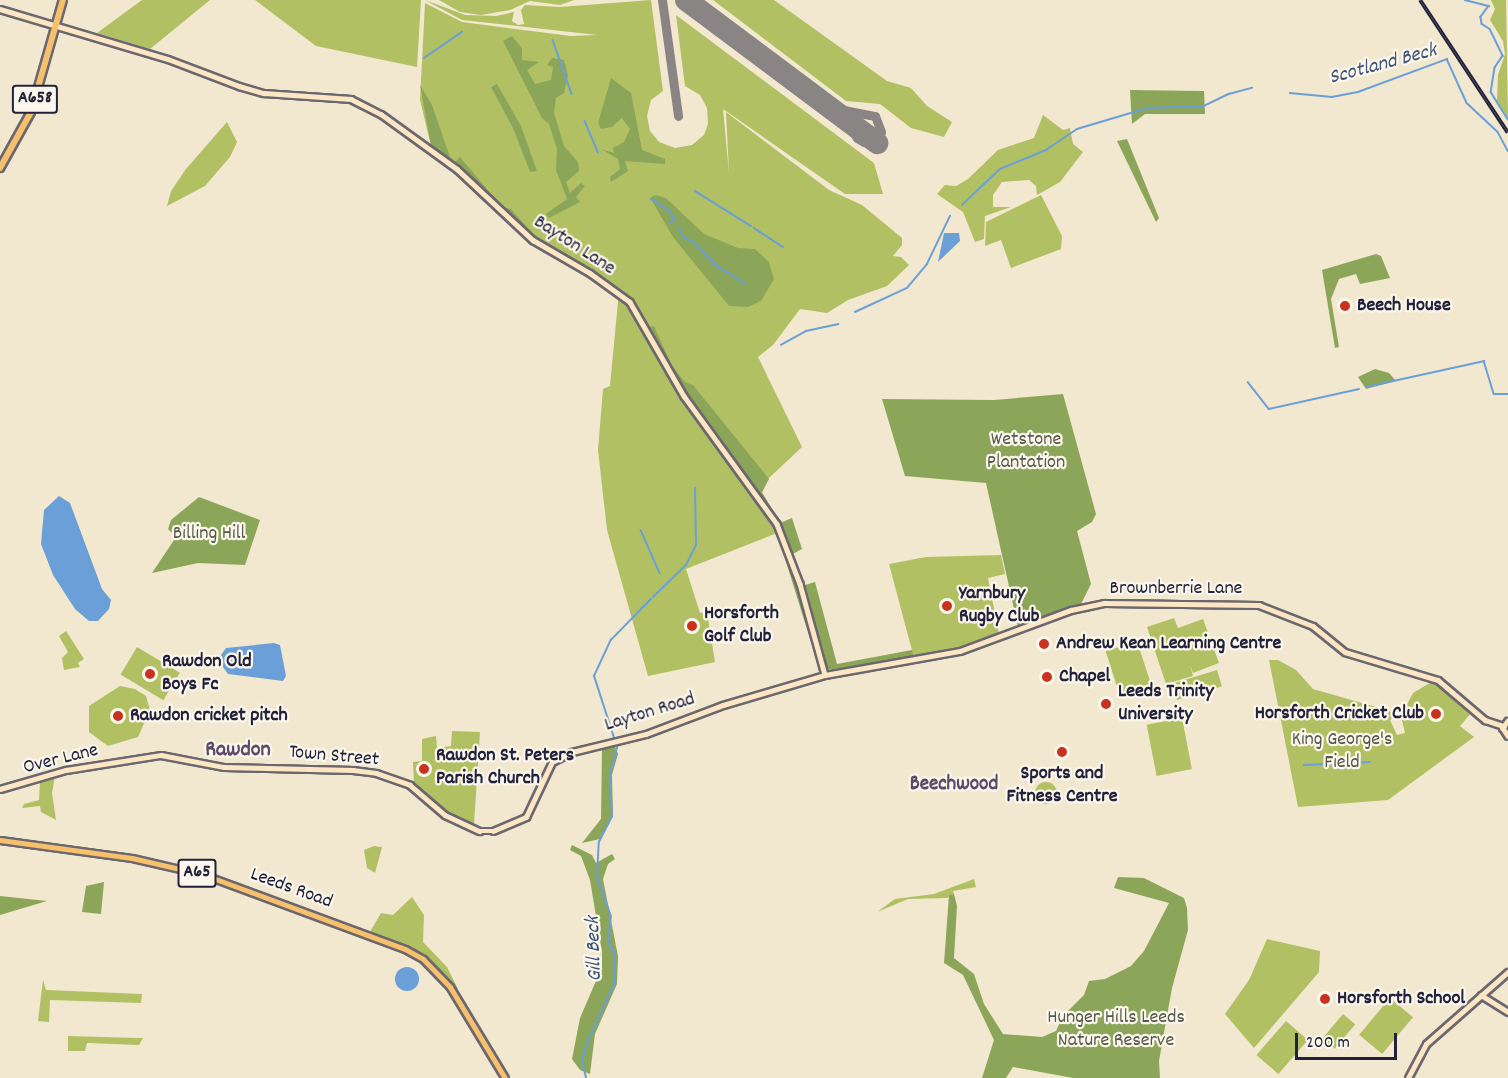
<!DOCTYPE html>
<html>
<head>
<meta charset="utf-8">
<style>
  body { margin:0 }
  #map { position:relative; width:1508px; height:1078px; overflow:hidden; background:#f2e8cf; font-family:Dekko,sans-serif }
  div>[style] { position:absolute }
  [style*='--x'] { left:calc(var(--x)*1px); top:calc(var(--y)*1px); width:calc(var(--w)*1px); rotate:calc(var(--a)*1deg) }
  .green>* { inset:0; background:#b1c063; transform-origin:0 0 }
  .round { border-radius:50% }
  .forest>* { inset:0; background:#8ca659 }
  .water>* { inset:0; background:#6b9fd7 }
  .stream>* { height:1.5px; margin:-0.75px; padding:0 0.75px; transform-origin:0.75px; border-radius:0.75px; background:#6b9fd7 }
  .taxiway>* { height:9px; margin:-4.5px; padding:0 4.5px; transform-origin:4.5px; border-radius:4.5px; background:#8a8585 }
  .runway>* { height:22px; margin:-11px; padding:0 11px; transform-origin:11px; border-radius:11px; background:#8a8585 }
  .roads { filter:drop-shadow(2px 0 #6b676f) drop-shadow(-2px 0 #6b676f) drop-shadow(0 2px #6b676f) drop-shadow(0 -2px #6b676f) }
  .secondary>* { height:4.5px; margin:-2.25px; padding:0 2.25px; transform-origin:2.25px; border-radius:2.25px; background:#fce6c4 }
  .primary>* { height:5px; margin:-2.5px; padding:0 2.5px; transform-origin:2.5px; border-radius:2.5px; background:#f7c06c }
  .highway>* { height:6px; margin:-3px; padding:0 3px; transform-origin:3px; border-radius:3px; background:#f7c06c }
  .rail>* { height:4px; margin-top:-2px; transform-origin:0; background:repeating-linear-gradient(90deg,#fbf7ec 0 4.5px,#22223b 0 9px); box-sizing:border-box; border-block:2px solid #22223b }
  .dots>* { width:16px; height:16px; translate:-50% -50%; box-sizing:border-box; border:3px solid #fbf7ec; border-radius:50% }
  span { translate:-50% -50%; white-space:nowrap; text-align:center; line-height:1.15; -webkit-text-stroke:4.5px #fbf7ec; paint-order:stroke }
  .shield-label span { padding:2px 4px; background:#fbf7ec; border:2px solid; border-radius:4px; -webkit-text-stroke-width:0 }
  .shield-label { font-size:18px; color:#22223b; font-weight:700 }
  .street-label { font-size:20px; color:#22223b }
  .poi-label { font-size:20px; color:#22223b; font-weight:700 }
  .left { translate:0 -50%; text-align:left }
  .right { translate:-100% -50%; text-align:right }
  .park-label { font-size:20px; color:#545949 }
  .water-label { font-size:21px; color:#3f5479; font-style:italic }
  .neighbourhood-label { font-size:21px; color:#5d4a69; font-weight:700 }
  .quarter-label { font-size:22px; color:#5d4a69; font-weight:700 }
  .scale { position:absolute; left:1295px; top:1033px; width:102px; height:27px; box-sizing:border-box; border:3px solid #22223b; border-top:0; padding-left:8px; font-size:18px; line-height:21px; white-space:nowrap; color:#22223b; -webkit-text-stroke:4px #fbf7ec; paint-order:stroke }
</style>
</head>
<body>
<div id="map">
  <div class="green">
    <div style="clip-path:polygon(142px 0,210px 0,150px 49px,97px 33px)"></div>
    <div style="clip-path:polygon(255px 0,421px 0,417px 67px,316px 46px)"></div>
    <div style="clip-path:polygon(425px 0,465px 15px,496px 16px,514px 12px,512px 21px,518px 25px,524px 24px,521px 10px,525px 5px,560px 7px,651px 0,663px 91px,651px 100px,647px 116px,650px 131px,659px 142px,675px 148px,692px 145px,704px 135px,708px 124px,707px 108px,700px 95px,685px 86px,676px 15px,874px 163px,883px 194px,845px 194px,723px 109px,729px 173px,726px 112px,829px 190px,862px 205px,902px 238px,902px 245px,893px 256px,901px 257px,909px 265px,887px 286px,848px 300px,827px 313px,800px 309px,773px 345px,758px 357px,802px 447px,769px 478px,762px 492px,760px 505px,777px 533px,686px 569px,700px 613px,707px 612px,715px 662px,648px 676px,607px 530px,598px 450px,603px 389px,610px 386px,619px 291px,535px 240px,431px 146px,420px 100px,425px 3px,462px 22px,571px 36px,597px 35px,462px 20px)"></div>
    <div style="clip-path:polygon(439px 0,574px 0,560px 5px,530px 1px,510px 10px,481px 15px,460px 12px)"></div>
    <div style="clip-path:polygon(713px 0,774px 0,887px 81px,911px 88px,927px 106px,952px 122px,944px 137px,911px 128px,880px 104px,846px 101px)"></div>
    <div style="clip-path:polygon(1491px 0,1506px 0,1508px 118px,1497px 101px,1498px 75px,1505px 54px,1503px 41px,1490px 20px,1495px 9px)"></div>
    <div style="clip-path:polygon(1043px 115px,1063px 130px,1070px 128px,1073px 144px,1083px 152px,1060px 182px,1037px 195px,1036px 186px,1029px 180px,1002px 182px,993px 195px,993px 207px,1011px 207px,985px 216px,984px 239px,975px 242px,963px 212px,937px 194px,945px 185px,956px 186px,968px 179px,998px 150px,1034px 138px)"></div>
    <div style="clip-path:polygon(227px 122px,237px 142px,230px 157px,205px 186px,167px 206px,171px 191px,186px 169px)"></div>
    <div style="clip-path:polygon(1041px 195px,1062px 236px,1061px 249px,1011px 268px,1001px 240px,985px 246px,986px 222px)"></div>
    <div style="clip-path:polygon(1001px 555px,1005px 574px,988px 578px,999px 634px,954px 651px,914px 658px,889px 564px,926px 557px)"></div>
    <div style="clip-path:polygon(1174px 618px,1178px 628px,1203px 619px,1219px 663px,1193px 673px,1190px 665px,1193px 676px,1166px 684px,1147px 627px)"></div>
    <div style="clip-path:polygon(66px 631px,84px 659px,78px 663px,80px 667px,64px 670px,62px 658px,68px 652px,59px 636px)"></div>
    <div style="left:1137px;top:641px;width:47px;height:33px;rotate:72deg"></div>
    <div style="left:137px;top:647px;width:50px;height:32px;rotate:31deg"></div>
    <div style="clip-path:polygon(1269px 660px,1278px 660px,1296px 670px,1313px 689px,1397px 713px,1390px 720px,1397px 735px,1405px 733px,1401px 716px,1413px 693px,1433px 681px,1445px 686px,1472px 712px,1460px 726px,1474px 737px,1388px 800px,1298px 807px)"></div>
    <div style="left:1217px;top:670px;width:17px;height:47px;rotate:73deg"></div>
    <div style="clip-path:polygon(120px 686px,135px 689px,146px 696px,150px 710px,138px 737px,108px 746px,89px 732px,89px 706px)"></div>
    <div style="left:1182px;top:718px;width:52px;height:36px;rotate:79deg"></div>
    <div style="clip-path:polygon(452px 731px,480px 732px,474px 825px,448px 814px,414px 784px,413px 762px,422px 761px,422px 739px,436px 736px,437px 748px,451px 746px)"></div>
    <div style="clip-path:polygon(55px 776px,52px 793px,56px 820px,41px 812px,40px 806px,22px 808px,24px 804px,39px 800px,40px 782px)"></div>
    <div class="round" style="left:1035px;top:782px;width:22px;height:22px"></div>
    <div style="clip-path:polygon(374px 846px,382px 847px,375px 873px,367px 868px,364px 850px)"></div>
    <div style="clip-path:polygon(974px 879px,976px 887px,953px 891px,954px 894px,947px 898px,908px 899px,877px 912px,895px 899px,934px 894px)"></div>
    <div style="clip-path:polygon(412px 897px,424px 915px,423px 942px,447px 967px,458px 989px,455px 990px,444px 976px,416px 952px,370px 932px,381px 913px,393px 915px)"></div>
    <div style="clip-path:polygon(1267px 939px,1320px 951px,1319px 972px,1254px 1048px,1225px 1014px,1249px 980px)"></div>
    <div style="clip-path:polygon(43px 980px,46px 990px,142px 994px,141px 1003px,50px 1000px,49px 1022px,38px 1021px)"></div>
    <div style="left:1390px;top:998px;width:30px;height:48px;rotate:40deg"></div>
    <div style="left:1343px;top:1014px;width:16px;height:32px;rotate:40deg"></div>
    <div style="left:1286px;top:1021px;width:29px;height:45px;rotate:41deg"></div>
    <div style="clip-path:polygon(68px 1036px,137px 1038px,143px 1038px,139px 1045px,87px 1043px,85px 1051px,68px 1051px)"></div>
  </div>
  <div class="forest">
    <div style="clip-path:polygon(512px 36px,522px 48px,522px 60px,539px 62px,527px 70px,535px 84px,551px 80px,553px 67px,547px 65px,552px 58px,564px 60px,568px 75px,564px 93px,556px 98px,554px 113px,564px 146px,578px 162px,579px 171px,566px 182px,570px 193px,581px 183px,585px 186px,576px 197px,580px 202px,549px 218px,546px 214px,567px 199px,556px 170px,557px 149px,549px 124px,542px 118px,503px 41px)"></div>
    <div style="clip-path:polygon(611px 78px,631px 93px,642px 150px,665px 159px,665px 164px,625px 161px,628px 171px,611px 182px,610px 177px,620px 169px,618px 159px,601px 149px,614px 153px,613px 148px,624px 142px,630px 129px,622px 118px,612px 127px,601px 129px,598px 123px)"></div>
    <div style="clip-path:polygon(497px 84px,521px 126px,537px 171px,530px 172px,513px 128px,491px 87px)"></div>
    <div style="clip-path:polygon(420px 85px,432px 105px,450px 157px,455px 162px,460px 157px,502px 207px,511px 209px,542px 244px,431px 146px)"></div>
    <div style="clip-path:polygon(1130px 90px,1204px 91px,1205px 114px,1145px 114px,1132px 124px)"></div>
    <div style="clip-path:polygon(1127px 139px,1159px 218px,1156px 222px,1117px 141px)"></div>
    <div style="clip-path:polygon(656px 195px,666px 198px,704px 234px,738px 248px,755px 249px,769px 262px,774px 279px,761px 301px,748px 307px,729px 306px,673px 237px,652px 201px,651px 197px)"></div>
    <div style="clip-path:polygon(1376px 254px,1381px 256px,1390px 278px,1360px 284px,1356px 274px,1339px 279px,1331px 299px,1339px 347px,1335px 348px,1322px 270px)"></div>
    <div style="clip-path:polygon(654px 326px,672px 366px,685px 382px,693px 385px,769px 479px,762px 492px,780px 523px,792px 518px,802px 549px,791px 555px,802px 586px,815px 582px,837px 664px,912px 650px,914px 658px,820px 671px,777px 533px,701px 424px,699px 412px,658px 346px,649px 327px)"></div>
    <div style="clip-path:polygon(1375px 369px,1389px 373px,1396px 381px,1366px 389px,1358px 377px)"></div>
    <div style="clip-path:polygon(1063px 394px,1096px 514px,1092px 522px,1077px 531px,1091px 584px,1080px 606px,1018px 627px,986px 483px,905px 476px,882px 399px,994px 400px)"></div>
    <div style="clip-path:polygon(199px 497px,260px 520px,245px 565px,198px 563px,152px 573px,176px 537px,168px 529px,171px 520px)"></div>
    <div style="clip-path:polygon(614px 744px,618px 754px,612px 775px,613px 815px,600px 839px,582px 843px,601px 819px,602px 748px)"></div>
    <div style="clip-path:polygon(572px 845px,592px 855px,596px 863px,612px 854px,615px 859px,608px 864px,603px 879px,618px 956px,617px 984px,595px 1034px,590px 1074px,580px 1070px,572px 1059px,580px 1018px,602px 967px,602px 952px,590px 880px,581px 856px,570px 850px)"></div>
    <div style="clip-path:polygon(1118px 877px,1144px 878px,1184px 898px,1187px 908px,1188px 930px,1172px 988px,1159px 1061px,1160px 1078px,1073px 1078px,1013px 1067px,1006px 1078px,982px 1078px,994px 1040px,963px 975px,944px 963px,949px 895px,954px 894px,957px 906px,954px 958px,974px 974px,984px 1004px,1003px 1034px,1042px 1037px,1056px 1031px,1063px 1016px,1084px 995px,1089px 981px,1105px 979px,1131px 966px,1144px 951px,1169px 903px,1114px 888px)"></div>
    <div style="clip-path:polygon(104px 882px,101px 914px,82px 912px,86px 886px)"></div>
    <div style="clip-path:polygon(0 896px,47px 901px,0 915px)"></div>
  </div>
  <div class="water">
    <div style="clip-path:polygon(944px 233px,959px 233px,960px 241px,938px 262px)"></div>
    <div style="clip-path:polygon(59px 496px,70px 503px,102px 589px,111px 600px,109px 609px,98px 621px,89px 621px,75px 609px,53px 575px,41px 544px,44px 510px)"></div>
    <div style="clip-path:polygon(274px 643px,280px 645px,286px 676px,283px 681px,228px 674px,223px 667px,221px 655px,226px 648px)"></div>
    <div class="round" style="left:395px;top:967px;width:24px;height:24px"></div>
  </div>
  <div class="stream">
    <div style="--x:1465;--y:0;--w:25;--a:14"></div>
    <div style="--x:1489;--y:6;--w:14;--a:126"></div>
    <div style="--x:1481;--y:17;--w:7;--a:82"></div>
    <div style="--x:1482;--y:24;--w:9;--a:32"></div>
    <div style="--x:1490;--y:29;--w:30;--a:64"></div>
    <div style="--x:1503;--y:56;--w:14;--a:124"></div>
    <div style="--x:1495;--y:68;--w:24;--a:99"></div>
    <div style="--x:1491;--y:92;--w:32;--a:58"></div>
    <div style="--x:553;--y:40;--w:57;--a:70.6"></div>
    <div style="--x:424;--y:58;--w:46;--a:-34.4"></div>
    <div style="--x:1290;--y:93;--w:42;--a:5.4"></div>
    <div style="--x:1332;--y:97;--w:26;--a:-11"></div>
    <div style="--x:1358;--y:92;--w:95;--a:-20.3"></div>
    <div style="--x:1447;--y:59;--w:48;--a:65.6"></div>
    <div style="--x:1467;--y:103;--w:42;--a:43.1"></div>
    <div style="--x:1498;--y:132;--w:21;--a:62"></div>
    <div style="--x:585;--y:121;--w:34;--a:67"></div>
    <div style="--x:695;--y:191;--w:66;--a:32"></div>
    <div style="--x:651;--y:199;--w:22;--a:32"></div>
    <div style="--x:670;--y:211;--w:10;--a:61"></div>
    <div style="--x:675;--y:220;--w:7;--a:146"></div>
    <div style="--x:962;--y:205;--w:52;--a:-43.5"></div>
    <div style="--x:1000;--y:169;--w:50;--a:-22.4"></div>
    <div style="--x:1046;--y:150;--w:37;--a:-34"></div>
    <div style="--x:1077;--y:129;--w:74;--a:-16.5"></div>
    <div style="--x:1148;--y:108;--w:56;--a:-2"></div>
    <div style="--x:1204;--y:106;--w:28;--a:-26"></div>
    <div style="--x:1229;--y:94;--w:24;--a:-15"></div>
    <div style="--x:679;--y:228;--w:11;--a:63"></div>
    <div style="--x:684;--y:238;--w:9;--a:18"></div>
    <div style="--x:693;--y:241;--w:35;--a:46"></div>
    <div style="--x:717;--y:266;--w:34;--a:32"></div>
    <div style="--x:754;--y:228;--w:35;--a:33"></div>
    <div style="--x:855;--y:312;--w:57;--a:-24.8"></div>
    <div style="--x:907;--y:288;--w:31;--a:-50"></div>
    <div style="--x:927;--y:264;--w:53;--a:-64.4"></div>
    <div style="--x:781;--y:345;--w:29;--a:-29"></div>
    <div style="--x:806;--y:331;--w:33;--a:-12"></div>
    <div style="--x:1248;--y:382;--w:34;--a:52"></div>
    <div style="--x:1269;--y:409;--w:92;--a:-12.5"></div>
    <div style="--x:1366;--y:387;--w:121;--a:-12.4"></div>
    <div style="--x:1484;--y:361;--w:34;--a:73"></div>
    <div style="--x:1494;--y:394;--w:14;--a:0"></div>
    <div style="--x:641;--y:530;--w:47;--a:66.2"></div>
    <div style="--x:653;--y:597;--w:46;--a:-44.1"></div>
    <div style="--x:686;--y:565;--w:22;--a:-63"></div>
    <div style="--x:696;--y:545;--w:57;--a:-91"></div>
    <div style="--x:614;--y:738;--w:65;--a:-107.9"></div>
    <div style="--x:594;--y:676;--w:40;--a:-65"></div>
    <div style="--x:611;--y:640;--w:57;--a:-45.7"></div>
    <div style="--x:1304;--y:765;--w:66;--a:-2.6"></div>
    <div style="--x:586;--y:1078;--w:17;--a:-103"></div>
    <div style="--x:582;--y:1061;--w:19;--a:-74"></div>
    <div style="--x:587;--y:1043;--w:65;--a:-65.4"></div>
    <div style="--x:614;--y:984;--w:32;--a:-90"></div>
    <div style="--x:614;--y:952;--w:10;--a:-127"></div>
    <div style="--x:608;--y:944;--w:27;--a:-84"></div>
    <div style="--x:611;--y:917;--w:43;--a:-108.9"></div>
    <div style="--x:597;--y:876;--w:34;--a:-87"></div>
    <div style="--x:599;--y:842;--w:28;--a:-63"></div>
    <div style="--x:612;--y:817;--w:43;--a:-92.7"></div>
    <div style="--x:610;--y:774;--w:28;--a:-75"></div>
  </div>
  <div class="taxiway">
    <div style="--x:662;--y:0;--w:117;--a:82.1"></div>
    <div style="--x:829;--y:107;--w:47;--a:11.1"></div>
    <div style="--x:875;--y:116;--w:17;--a:69"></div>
    <div style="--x:881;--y:132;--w:11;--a:124"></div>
    <div style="--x:875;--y:141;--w:11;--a:175"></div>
    <div style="--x:864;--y:142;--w:8;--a:-150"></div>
    <div style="--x:857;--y:138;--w:20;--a:-120"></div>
  </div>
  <div class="runway">
    <div style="--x:686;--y:0;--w:239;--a:36.8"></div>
  </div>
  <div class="roads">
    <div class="secondary">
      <div style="--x:0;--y:9;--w:175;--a:16.6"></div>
      <div style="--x:168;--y:59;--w:76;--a:20.8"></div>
      <div style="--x:239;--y:86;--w:26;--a:16"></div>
      <div style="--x:264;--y:93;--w:87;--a:3.9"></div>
      <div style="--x:351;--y:99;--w:34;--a:27"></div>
      <div style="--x:381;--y:114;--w:94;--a:35.9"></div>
      <div style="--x:457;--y:169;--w:104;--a:43.1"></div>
      <div style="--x:533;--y:240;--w:66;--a:30.1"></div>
      <div style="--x:590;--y:273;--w:49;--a:35.9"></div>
      <div style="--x:630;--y:302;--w:108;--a:60.1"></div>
      <div style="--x:684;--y:396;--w:158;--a:54"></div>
      <div style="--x:777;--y:524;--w:64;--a:69"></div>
      <div style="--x:800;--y:584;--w:94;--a:74.6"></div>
      <div style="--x:1508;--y:721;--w:9;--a:126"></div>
      <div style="--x:1503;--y:728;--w:9;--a:58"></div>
      <div style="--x:0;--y:789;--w:69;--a:-16.1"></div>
      <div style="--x:66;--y:770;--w:96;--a:-9"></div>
      <div style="--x:161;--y:755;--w:64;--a:10.8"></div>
      <div style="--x:224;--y:767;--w:129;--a:1.3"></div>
      <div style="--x:353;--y:770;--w:23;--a:7"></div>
      <div style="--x:376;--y:773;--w:36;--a:19"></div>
      <div style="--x:410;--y:785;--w:46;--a:40.6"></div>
      <div style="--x:445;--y:815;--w:38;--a:25"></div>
      <div style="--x:480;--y:831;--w:13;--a:0"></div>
      <div style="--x:493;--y:831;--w:36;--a:-23"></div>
      <div style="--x:526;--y:817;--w:61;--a:-64.7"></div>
      <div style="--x:552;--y:762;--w:22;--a:-27"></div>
      <div style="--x:572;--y:752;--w:76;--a:-13.7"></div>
      <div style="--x:646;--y:734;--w:82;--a:-20.6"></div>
      <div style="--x:723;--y:705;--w:106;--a:-16.4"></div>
      <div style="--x:825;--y:675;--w:137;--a:-10.1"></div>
      <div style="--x:960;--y:651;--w:118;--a:-20.3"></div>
      <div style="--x:1071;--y:610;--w:34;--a:-12"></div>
      <div style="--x:1104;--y:603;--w:155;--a:0.7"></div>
      <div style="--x:1259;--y:605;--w:58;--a:21.3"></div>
      <div style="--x:1313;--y:626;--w:41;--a:39.1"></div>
      <div style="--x:1345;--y:652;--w:97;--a:16.8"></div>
      <div style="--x:1438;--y:680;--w:62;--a:40.4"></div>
      <div style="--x:1485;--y:720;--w:20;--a:18"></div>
      <div style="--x:1481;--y:995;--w:32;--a:32"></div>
      <div style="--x:1408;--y:1078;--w:38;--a:-62"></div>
      <div style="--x:1426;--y:1044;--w:109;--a:-41.3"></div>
    </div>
    <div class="primary">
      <div style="--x:0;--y:840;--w:133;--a:7.8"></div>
      <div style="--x:132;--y:858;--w:72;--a:12.9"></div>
      <div style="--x:202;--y:874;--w:216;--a:20.3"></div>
      <div style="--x:405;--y:949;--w:21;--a:29"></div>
      <div style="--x:423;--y:959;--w:39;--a:46"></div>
      <div style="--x:450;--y:987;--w:106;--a:58.9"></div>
    </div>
    <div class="highway">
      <div style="--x:0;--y:168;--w:64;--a:-61"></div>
      <div style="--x:31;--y:112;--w:116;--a:-74.1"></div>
    </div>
  </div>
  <div class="rail">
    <div style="--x:1420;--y:0;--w:159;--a:56.5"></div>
  </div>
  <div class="dots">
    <div style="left:1345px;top:306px;background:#c8321e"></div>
    <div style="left:947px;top:606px;background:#c8321e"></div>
    <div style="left:692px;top:626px;background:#c8321e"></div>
    <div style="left:1044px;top:644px;background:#c8321e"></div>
    <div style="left:150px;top:674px;background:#c8321e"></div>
    <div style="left:1047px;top:677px;background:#c8321e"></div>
    <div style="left:1106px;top:704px;background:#c8321e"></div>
    <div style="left:1436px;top:714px;background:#c8321e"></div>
    <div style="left:118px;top:716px;background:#c8321e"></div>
    <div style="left:1062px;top:752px;background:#c8321e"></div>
    <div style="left:424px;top:769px;background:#c8321e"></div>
    <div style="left:1325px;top:999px;background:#c8321e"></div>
  </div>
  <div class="shield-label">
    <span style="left:35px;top:99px">A658</span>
    <span style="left:197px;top:873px">A65</span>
  </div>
  <div class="street-label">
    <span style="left:574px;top:246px;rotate:33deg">Bayton Lane</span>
    <span style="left:1176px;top:589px">Brownberrie Lane</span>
    <span style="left:650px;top:713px;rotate:-17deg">Layton Road</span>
    <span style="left:334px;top:757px;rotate:5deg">Town Street</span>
    <span style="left:61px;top:760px;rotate:-14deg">Over Lane</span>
    <span style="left:291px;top:889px;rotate:20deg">Leeds Road</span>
  </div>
  <div class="poi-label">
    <span class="left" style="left:1357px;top:306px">Beech House</span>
    <span class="left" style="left:959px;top:606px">Yarnbury<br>Rugby Club</span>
    <span class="left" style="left:704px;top:626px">Horsforth<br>Golf Club</span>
    <span class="left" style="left:1056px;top:644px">Andrew Kean Learning Centre</span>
    <span class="left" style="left:162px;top:674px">Rawdon Old<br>Boys Fc</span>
    <span class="left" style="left:1059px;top:677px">Chapel</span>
    <span class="left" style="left:1118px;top:704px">Leeds Trinity<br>University</span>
    <span class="right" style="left:1424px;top:714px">Horsforth Cricket Club</span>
    <span class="left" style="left:130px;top:716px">Rawdon cricket pitch</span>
    <span class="left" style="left:436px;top:768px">Rawdon St. Peters<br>Parish Church</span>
    <span style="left:1062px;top:786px">Sports and<br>Fitness Centre</span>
    <span class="left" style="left:1337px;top:999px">Horsforth School</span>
  </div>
  <div class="park-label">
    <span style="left:1026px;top:452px">Wetstone<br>Plantation</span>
    <span style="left:209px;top:534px">Billing Hill</span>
    <span style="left:1342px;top:752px">King George's<br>Field</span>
    <span style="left:1116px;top:1030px">Hunger Hills Leeds<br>Nature Reserve</span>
  </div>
  <div class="water-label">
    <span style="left:1383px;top:65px;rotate:-15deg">Scotland Beck</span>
    <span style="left:595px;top:949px;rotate:-92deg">Gill Beck</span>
  </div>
  <div class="neighbourhood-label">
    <span style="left:954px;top:785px">Beechwood</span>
  </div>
  <div class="quarter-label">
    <span style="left:238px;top:751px">Rawdon</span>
  </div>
  <div class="scale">200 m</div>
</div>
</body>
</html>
